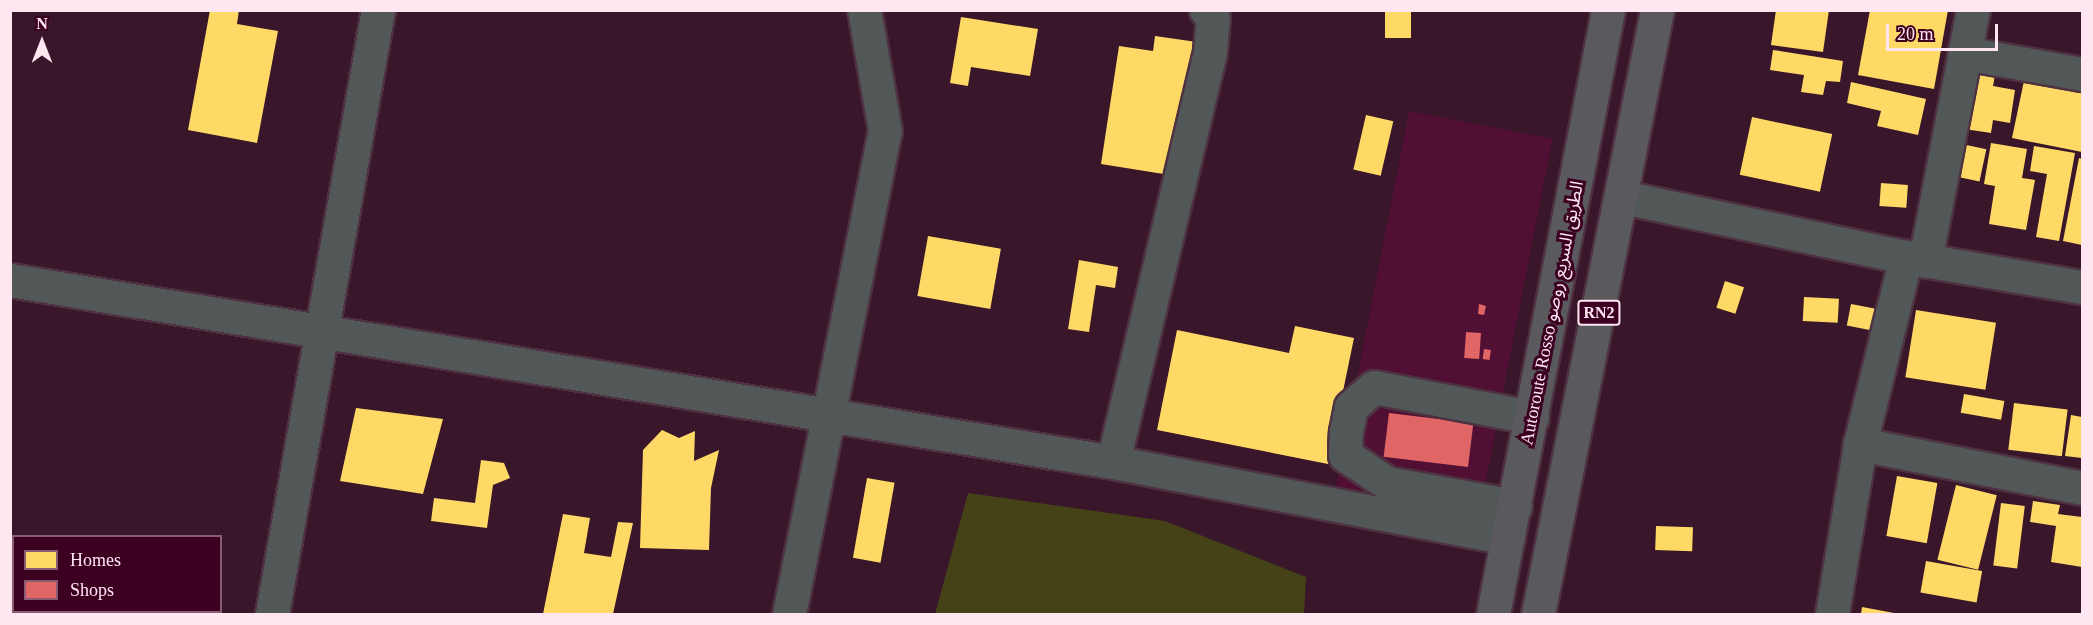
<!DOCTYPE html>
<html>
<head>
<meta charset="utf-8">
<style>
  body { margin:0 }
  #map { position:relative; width:2093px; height:625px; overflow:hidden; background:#39162a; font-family:"Times New Roman","Noto Sans Arabic",serif }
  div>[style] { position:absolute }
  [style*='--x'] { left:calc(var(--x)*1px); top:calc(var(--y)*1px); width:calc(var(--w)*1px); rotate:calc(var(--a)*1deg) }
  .built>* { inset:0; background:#520f34; transform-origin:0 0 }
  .green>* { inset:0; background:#444216 }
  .homes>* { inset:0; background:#ffd966; transform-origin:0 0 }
  .shops>* { inset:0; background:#e06666; transform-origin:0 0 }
  .roads { filter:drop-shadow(2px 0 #4e3241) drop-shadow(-2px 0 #4e3241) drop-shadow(0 2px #4e3241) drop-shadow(0 -2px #4e3241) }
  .minor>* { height:33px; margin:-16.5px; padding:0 16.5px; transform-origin:16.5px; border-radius:16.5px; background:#525757 }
  .highway>* { height:33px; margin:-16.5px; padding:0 16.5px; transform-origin:16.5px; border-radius:16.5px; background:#5a595d }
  span { translate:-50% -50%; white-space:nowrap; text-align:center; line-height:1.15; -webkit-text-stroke:6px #3c0021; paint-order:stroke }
  .shield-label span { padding:2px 4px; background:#3c0021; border:2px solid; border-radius:4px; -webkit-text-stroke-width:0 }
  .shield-label { font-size:16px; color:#ffe6f0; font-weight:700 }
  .street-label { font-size:18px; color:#ffe6f0 }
  .frame { position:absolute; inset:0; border:12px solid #ffe6f0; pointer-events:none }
  .legend { position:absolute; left:12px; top:535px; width:210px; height:78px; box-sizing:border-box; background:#3c0021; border:2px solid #8a5c74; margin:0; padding:8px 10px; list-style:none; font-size:18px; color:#ffe6f0 }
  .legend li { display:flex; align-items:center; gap:12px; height:30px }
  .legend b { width:30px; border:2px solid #8a5c74 }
  .north { position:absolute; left:12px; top:12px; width:60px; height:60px; -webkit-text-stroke:4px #3c0021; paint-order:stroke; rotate:0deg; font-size:16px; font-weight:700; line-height:24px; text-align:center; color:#ffe6f0 }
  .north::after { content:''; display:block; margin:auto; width:21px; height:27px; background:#ffe6f0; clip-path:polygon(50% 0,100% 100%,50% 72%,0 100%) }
  .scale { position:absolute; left:1886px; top:24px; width:112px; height:27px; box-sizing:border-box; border:3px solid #ffe6f0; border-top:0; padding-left:8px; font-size:18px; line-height:21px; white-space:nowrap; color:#ffe6f0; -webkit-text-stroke:4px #3c0021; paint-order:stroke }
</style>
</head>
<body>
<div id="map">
  <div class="built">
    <div style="left:1409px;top:111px;width:146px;height:384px;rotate:11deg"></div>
  </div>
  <div class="green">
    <div style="clip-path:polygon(968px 493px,1165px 521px,1306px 577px,1304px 614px,935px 614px)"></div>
  </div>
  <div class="homes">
    <div style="clip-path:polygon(210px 10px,239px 10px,237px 24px,278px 31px,257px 143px,188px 130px)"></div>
    <div style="left:1385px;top:10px;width:26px;height:28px"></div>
    <div style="clip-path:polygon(1776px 10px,1829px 10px,1823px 52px,1771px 45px)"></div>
    <div style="clip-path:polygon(1870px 10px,1948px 10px,1934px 89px,1858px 75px)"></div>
    <div style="clip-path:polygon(961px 17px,1038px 29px,1030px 76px,971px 67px,968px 86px,950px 83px)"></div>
    <div style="clip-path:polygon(1155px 36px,1197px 42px,1176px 176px,1101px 164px,1119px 46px,1153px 51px)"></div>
    <div style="clip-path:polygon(1773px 50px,1843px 61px,1840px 82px,1826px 81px,1823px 95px,1801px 92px,1804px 75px,1770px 70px)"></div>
    <div style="clip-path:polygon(1969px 64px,1996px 69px,1993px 86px,2015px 90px,2010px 123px,1993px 120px,1991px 133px,1958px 128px)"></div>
    <div style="clip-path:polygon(2025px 76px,2082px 87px,2082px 152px,2012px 138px)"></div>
    <div style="clip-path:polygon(1851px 82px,1926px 99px,1918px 135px,1877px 126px,1881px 111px,1847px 103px)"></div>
    <div style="left:1366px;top:115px;width:28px;height:56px;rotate:13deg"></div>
    <div style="left:1752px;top:117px;width:82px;height:59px;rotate:12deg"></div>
    <div style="left:1957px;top:143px;width:30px;height:33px;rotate:12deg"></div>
    <div style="clip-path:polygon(1991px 143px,2027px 149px,2022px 178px,2035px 180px,2026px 230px,1989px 224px,1995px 186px,1984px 184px)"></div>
    <div style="clip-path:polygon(2034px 146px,2075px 153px,2059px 241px,2036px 237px,2047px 174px,2030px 171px)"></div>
    <div style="clip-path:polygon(2079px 158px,2082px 159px,2082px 245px,2063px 241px)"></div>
    <div style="left:1881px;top:183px;width:27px;height:23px;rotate:4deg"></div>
    <div style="left:928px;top:236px;width:74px;height:61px;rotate:10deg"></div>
    <div style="clip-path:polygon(1079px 260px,1118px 267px,1115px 288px,1096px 285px,1089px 332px,1068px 329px)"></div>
    <div style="left:1725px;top:281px;width:20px;height:28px;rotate:18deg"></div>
    <div style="left:1804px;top:297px;width:35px;height:24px;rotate:3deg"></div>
    <div style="left:1851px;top:304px;width:36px;height:22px;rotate:11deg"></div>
    <div style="left:1916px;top:310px;width:81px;height:68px;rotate:9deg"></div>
    <div style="clip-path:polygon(1295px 326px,1354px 338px,1328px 464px,1157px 430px,1177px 330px,1289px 353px)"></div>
    <div style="left:1964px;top:394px;width:41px;height:19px;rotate:10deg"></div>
    <div style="left:2014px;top:403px;width:54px;height:47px;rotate:7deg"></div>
    <div style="clip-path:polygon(356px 408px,443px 419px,423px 494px,340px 481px)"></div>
    <div style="clip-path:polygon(2071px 415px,2082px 417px,2082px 458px,2065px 456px)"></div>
    <div style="clip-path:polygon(662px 430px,679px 438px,695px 431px,694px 461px,719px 450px,711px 488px,709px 550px,640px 548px,643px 450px)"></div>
    <div style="clip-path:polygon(481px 460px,504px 463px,510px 478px,493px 485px,487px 528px,431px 521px,434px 498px,475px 503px)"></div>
    <div style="left:1897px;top:476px;width:41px;height:61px;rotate:10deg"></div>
    <div style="left:867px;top:478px;width:28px;height:81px;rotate:10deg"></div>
    <div style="left:1956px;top:485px;width:42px;height:77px;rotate:14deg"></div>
    <div style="clip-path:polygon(2033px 501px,2060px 505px,2058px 514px,2082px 517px,2082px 567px,2051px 562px,2056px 526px,2030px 522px)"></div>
    <div style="left:2001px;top:503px;width:24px;height:63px;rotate:7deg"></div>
    <div style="clip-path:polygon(563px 514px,590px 518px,584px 553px,611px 557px,618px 522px,633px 523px,613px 614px,543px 614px)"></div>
    <div style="left:1656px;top:526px;width:37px;height:24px;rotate:2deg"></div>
    <div style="left:1926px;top:561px;width:57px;height:32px;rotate:10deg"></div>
    <div style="clip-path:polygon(1862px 607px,1894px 613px,1894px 614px,1861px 614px)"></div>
  </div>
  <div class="shops">
    <div style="clip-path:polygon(1479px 304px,1486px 306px,1484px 315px,1478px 314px)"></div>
    <div style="left:1466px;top:332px;width:15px;height:26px;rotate:4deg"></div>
    <div style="left:1484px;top:349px;width:7px;height:10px;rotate:8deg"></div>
    <div style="left:1389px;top:413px;width:85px;height:44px;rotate:7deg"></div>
  </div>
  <div class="roads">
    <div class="minor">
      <div style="--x:1964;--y:53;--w:120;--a:10.1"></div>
      <div style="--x:1623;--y:197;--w:289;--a:12"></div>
      <div style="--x:1906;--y:257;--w:179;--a:9.7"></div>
      <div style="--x:1925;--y:261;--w:256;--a:-79.2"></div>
      <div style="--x:10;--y:280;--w:1118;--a:9.37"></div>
      <div style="--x:1113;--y:462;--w:402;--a:10.9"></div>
      <div style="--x:1860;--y:444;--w:226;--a:11.2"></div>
      <div style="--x:1113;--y:462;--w:422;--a:-76.7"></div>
      <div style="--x:1210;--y:51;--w:33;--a:-85"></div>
      <div style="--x:1213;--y:18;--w:11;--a:-131"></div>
      <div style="--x:1515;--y:506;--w:130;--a:-169.8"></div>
      <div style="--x:1387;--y:483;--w:50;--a:-146.3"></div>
      <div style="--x:1345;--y:455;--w:23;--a:-88"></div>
      <div style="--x:1346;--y:432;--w:25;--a:-79"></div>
      <div style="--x:1351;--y:407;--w:30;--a:-41"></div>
      <div style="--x:1374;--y:387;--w:161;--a:10.8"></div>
      <div style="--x:272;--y:614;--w:613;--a:-80.05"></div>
      <div style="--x:789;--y:614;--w:492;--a:-78.8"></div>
      <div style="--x:885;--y:131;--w:123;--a:-99.8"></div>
      <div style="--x:1832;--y:614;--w:172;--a:-80.6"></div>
      <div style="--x:1860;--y:444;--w:193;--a:-76.2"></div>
    </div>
    <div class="highway">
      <div style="--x:1493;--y:614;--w:615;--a:-79.22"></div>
      <div style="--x:1538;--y:614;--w:616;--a:-78.85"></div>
    </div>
  </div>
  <div class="shield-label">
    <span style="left:1599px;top:313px">RN2</span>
  </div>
  <div class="street-label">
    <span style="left:1552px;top:313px;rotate:-79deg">Autoroute Rosso الطريق السريع روصو</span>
  </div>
  <div class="frame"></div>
  <ul class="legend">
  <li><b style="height:16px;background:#ffd966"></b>Homes</li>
  <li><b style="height:16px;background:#e06666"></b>Shops</li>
  </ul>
  <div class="north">N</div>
  <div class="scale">20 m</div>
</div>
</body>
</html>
